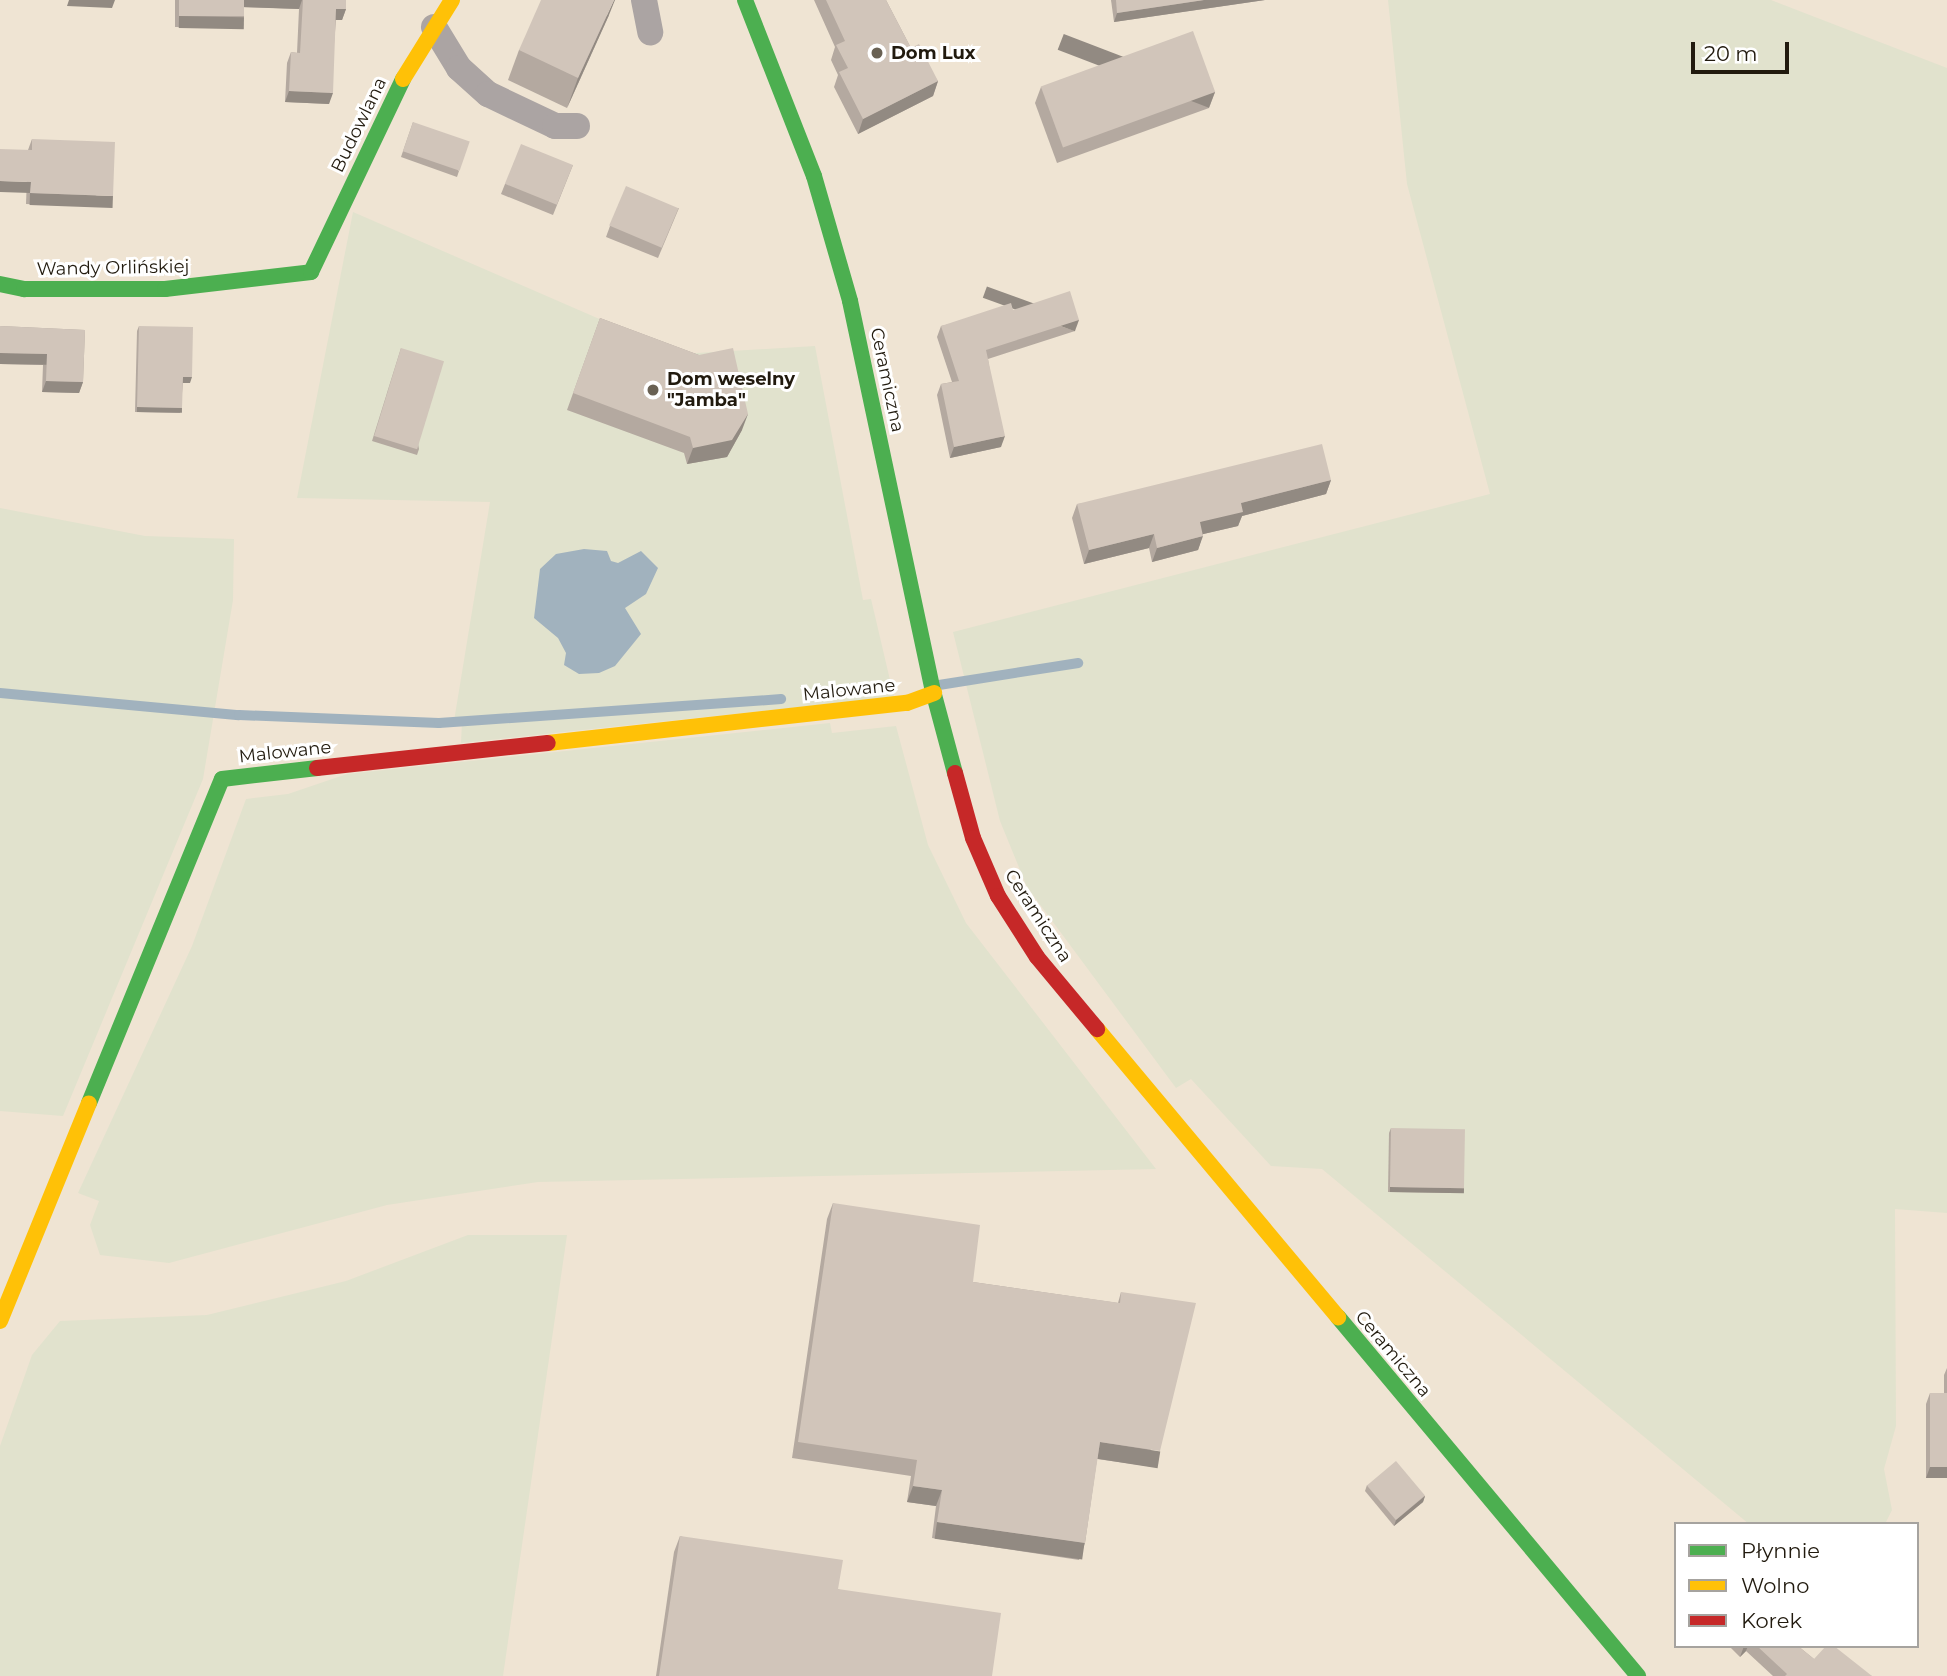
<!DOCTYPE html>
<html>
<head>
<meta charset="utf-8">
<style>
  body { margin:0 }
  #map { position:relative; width:1947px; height:1676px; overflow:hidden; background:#efe4d3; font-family:Montserrat,sans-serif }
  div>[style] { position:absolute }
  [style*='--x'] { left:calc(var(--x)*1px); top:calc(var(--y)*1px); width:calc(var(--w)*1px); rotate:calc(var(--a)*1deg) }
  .green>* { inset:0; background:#e1e2cd }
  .water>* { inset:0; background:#a1b2be }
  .stream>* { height:10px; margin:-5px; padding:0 5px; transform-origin:5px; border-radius:5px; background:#a1b2be }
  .street>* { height:26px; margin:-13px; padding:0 13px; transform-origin:13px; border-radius:13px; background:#aba4a3 }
  .fast>* { height:16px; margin:-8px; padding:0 8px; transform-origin:8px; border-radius:8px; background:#4caf50 }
  .slow>* { height:16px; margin:-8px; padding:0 8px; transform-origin:8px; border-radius:8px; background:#ffc107 }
  .jam>* { height:16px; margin:-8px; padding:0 8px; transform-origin:8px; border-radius:8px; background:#c62828 }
  .wall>* { inset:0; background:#b4a9a0 }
  .shaded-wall>* { inset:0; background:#928a82; transform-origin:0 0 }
  .building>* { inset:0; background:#d1c5ba; transform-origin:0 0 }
  .dots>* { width:19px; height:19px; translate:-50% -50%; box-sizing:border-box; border:4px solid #fff; border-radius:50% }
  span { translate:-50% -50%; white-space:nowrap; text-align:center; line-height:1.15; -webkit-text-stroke:6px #fff; paint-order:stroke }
  .poi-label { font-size:18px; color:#211a0e; font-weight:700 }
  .left { translate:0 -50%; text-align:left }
  .street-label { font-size:18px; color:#211a0e }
  .legend { position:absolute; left:1674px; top:1522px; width:245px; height:126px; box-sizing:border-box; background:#fff; border:2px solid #a6a39f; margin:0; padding:9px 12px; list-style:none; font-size:21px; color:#211a0e }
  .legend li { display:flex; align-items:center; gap:14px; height:35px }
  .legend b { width:35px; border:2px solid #a6a39f }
  .scale { position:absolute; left:1691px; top:42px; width:98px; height:32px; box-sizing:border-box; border:4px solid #211a0e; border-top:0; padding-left:9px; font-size:21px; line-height:24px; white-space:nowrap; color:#211a0e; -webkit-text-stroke:5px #fff; paint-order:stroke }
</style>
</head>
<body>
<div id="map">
  <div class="green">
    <div style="clip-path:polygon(1388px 0,1771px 0,1947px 68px,1947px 1213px,1895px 1209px,1896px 1426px,1884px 1469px,1892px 1510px,1885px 1524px,1749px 1524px,1322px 1169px,1271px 1166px,1191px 1079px,1176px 1088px,1027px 887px,1000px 821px,953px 632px,1490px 494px,1407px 184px)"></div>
    <div style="clip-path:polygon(353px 212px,680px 354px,815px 346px,863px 600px,871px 599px,894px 697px,461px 743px,462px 721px,454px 721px,490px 502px,297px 498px)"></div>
    <div style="clip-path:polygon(0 508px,145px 536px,234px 539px,233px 600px,203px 779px,63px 1116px,0 1111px)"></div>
    <div style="clip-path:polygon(830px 723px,832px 733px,896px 726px,928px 845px,966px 923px,1156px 1169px,538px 1182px,387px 1205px,169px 1263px,100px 1255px,90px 1225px,99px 1201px,78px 1193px,192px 946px,246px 799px,288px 794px,347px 774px)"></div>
    <div style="clip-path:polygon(468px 1235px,567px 1235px,503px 1676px,0 1676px,0 1446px,32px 1355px,60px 1321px,207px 1315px,346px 1281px)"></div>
  </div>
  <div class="water">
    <div style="clip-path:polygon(584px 549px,607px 551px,611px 561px,618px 563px,641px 551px,658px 568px,646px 594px,625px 608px,641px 634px,615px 666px,599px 673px,579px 674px,564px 665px,566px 653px,558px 638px,534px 618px,540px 569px,556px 554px)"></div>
  </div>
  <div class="stream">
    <div style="--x:939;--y:685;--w:141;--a:-9"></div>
    <div style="--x:0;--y:693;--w:240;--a:5.3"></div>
    <div style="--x:239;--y:715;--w:200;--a:2.3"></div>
    <div style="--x:439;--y:723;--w:343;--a:-4"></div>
  </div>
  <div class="street">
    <div style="--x:644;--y:0;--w:33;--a:79"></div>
    <div style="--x:434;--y:27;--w:48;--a:58.6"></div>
    <div style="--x:459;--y:68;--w:39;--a:42"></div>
    <div style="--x:488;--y:94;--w:74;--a:25.5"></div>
    <div style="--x:555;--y:126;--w:22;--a:0"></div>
  </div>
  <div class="fast">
    <div style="--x:745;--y:0;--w:189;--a:68.6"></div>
    <div style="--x:814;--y:176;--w:130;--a:73.9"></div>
    <div style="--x:850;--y:301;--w:399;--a:78"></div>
    <div style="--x:933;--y:691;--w:85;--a:75"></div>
    <div style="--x:0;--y:284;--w:25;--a:12"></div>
    <div style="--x:24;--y:289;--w:141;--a:0"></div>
    <div style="--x:165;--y:289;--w:147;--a:-6.6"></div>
    <div style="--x:311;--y:272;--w:214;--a:-64.5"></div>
    <div style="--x:89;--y:1103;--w:350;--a:-67.7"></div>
    <div style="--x:222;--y:779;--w:96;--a:-6.6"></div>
    <div style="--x:1338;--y:1317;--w:468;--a:50.1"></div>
  </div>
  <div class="slow">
    <div style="--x:403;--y:79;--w:93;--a:-58.2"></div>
    <div style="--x:548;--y:743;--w:361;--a:-6.4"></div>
    <div style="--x:907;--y:703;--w:29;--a:-20"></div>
    <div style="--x:1097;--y:1029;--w:376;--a:50.1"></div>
    <div style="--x:0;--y:1321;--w:235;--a:-67.8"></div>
  </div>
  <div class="jam">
    <div style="--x:317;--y:768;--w:232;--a:-6.2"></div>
    <div style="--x:955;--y:773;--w:67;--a:74.5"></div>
    <div style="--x:973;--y:838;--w:63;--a:66.7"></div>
    <div style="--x:998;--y:896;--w:72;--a:57.4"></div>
    <div style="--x:1037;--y:957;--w:94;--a:50.2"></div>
  </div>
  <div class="wall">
    <div style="clip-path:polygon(175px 0,346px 0,346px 9px,342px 20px,336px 20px,329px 104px,285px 102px,287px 63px,291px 52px,297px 53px,299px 9px,244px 7px,244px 17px,240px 28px,175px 27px)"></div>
    <div style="clip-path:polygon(814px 0,886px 0,911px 48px,938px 81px,933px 96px,858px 134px,834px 87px,838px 75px,831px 60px,835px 47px)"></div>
    <div style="clip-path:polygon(1111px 0,1265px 0,1114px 22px)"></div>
    <div style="clip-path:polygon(609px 15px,567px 108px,508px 80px,519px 50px)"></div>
    <div style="clip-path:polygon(1041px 87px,1215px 92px,1209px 108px,1057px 163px,1035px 103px)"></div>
    <div style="clip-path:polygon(413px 122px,459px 171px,457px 177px,401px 157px)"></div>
    <div style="clip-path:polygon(32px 139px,109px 207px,26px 204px,28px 150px)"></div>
    <div style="clip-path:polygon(573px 165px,553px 215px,501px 194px,505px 184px)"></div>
    <div style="clip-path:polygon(679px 208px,658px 258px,606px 237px,610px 226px)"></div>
    <div style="clip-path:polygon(1013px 310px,1075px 331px,988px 359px,1001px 447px,950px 458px,937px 395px,941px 384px,952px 382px,937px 337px,941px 326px)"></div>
    <div style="clip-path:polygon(600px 318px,699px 355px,742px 430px,727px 457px,687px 464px,684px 453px,567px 410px)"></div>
    <div style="clip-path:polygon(0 326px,85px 330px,83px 382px,79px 393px,42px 392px,43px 365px,0 364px)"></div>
    <div style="clip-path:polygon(139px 326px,190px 383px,183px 383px,180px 413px,135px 412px,137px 331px)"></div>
    <div style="clip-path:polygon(401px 348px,419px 449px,417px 455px,372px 441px)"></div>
    <div style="clip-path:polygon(1331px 480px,1326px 494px,1242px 516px,1238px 526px,1203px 534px,1198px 550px,1152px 562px,1149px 548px,1084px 564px,1072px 518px,1077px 504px)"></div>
    <div style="clip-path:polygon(1391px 1128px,1464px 1188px,1462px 1193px,1388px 1192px,1389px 1133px)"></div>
    <div style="clip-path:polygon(833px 1203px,973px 1282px,1118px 1303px,1121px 1292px,1154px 1467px,1097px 1459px,1085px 1543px,1079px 1560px,932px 1538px,936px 1506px,907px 1502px,911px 1476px,792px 1458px,827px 1219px)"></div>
    <div style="clip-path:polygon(1947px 1368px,1947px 1478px,1926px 1478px,1926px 1404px,1930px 1393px,1944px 1393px,1944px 1375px)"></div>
    <div style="clip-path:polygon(1367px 1485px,1425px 1496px,1423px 1502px,1394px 1526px,1365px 1491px)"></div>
    <div style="clip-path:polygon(680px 1536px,838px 1589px,992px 1676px,656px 1676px,674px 1552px)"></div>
    <div style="clip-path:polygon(1729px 1646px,1798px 1646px,1814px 1659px,1872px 1676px,1773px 1676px,1746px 1651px,1740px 1657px)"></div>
  </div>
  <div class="shaded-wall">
    <div style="clip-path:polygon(69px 0,115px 0,112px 8px,67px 6px)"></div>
    <div style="clip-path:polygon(243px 0,302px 0,299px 9px,240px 7px)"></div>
    <div style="clip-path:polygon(614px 0,615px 0,609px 15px,567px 108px,578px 78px)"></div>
    <div style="clip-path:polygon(1204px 0,1265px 0,1114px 22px,1117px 13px)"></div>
    <div style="clip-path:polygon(336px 9px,346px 9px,342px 20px,332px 20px)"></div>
    <div style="left:179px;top:16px;width:65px;height:12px;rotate:1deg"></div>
    <div style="clip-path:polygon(938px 81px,933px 96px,858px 134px,863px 119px)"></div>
    <div style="clip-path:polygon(289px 91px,333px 93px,329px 104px,285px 102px)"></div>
    <div style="left:1215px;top:92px;width:17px;height:162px;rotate:111deg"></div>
    <div style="left:0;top:181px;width:31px;height:11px;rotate:2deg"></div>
    <div style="left:30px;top:193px;width:83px;height:12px;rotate:2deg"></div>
    <div style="left:1079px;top:320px;width:12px;height:98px;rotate:110deg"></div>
    <div style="left:0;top:353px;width:47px;height:11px;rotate:1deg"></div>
    <div style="clip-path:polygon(183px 377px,192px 377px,190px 383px,181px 383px)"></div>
    <div style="clip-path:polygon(46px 381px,83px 382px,79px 393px,42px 392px)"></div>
    <div style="left:137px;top:407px;width:45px;height:5px;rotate:1deg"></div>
    <div style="clip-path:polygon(748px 414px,742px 430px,727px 457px,687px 464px,693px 448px)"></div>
    <div style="clip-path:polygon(1005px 436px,1001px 447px,950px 458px,954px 447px)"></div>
    <div style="clip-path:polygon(1331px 480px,1326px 494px,1242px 516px,1238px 526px,1195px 536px,1200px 522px,1241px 503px)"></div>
    <div style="clip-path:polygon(1154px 534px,1149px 548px,1084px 564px,1089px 550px)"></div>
    <div style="clip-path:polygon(1203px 536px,1198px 550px,1152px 562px,1157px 548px)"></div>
    <div style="left:1390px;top:1187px;width:74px;height:5px;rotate:1deg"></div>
    <div style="left:1100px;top:1442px;width:61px;height:17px;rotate:9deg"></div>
    <div style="clip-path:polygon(1930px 1467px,1947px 1467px,1947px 1478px,1926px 1478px)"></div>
    <div style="clip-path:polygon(913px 1486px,942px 1490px,936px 1506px,907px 1502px)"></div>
    <div style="clip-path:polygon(1425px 1496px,1423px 1502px,1394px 1526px,1396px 1520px)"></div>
    <div style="left:937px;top:1522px;width:149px;height:17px;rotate:8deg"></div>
    <div style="clip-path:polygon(1744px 1646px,1748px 1646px,1746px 1651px,1740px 1657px)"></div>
  </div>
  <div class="building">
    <div style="left:179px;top:0;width:65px;height:16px"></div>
    <div style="clip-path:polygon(303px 0,346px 0,346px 9px,336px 9px,333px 93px,289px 91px,291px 52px,300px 53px)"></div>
    <div style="clip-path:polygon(541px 0,614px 0,578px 78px,519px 50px)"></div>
    <div style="clip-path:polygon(826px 0,886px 0,911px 48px,919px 44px,938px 81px,863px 119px,839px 72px,848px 68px,836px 45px,845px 41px)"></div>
    <div style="clip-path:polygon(1116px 0,1204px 0,1117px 13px)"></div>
    <div style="left:1193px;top:31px;width:65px;height:162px;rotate:70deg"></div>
    <div style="left:413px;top:122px;width:60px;height:31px;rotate:19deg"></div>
    <div style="clip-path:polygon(32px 139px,115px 142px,113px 196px,30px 193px,31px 182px,0 181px,0 149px,32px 150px)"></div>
    <div style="left:521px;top:144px;width:56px;height:43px;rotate:22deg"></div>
    <div style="left:626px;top:186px;width:57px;height:43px;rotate:23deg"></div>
    <div style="clip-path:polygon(1070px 291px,1079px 320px,986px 350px,1005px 436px,954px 447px,941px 384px,959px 381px,941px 326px,1011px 303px,1013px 310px)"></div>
    <div style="clip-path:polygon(600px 318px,699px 355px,733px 348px,748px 414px,732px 440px,693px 448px,690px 437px,573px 393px)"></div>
    <div style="clip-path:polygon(0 326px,85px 330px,83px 382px,46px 381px,47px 354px,0 353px)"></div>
    <div style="clip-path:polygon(139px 326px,193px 327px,192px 377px,183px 377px,182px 408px,137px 407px)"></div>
    <div style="left:401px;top:348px;width:45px;height:92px;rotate:17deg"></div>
    <div style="clip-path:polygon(1322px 444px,1331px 480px,1241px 503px,1243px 512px,1200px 522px,1203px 536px,1157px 548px,1154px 534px,1089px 550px,1077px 504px)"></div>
    <div style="left:1391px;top:1128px;width:74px;height:59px;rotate:1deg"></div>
    <div style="clip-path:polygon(833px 1203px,980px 1225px,973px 1282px,1120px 1303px,1121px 1292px,1196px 1303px,1160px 1451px,1100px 1442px,1085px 1543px,937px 1522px,942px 1490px,913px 1486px,917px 1460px,798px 1442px)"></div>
    <div style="left:1930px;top:1393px;width:17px;height:74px"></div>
    <div style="left:1396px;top:1461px;width:45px;height:38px;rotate:50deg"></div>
    <div style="clip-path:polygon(680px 1536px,843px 1560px,838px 1589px,1001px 1613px,992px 1676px,659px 1676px)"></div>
    <div style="clip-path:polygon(1757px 1646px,1798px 1646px,1814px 1659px,1826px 1646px,1834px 1646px,1872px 1676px,1785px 1676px,1787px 1674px)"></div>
  </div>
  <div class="dots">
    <div style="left:877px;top:53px;background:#696153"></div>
    <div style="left:653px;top:390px;background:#696153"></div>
  </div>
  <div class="poi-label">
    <span class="left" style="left:891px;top:53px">Dom Lux</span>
    <span class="left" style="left:667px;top:390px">Dom weselny<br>"Jamba"</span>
  </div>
  <div class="street-label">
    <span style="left:359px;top:125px;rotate:-64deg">Budowlana</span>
    <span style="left:113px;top:268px;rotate:-1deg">Wandy Orlińskiej</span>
    <span style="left:887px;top:380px;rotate:78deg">Ceramiczna</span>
    <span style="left:849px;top:690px;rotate:-6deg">Malowane</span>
    <span style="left:285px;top:752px;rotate:-6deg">Malowane</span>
    <span style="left:1038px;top:916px;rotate:57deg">Ceramiczna</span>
    <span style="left:1393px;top:1354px;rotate:50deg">Ceramiczna</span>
  </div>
  <ul class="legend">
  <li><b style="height:9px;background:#4caf50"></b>Płynnie</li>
  <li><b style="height:9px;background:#ffc107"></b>Wolno</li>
  <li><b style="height:9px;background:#c62828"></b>Korek</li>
  </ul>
  <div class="scale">20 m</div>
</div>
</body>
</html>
